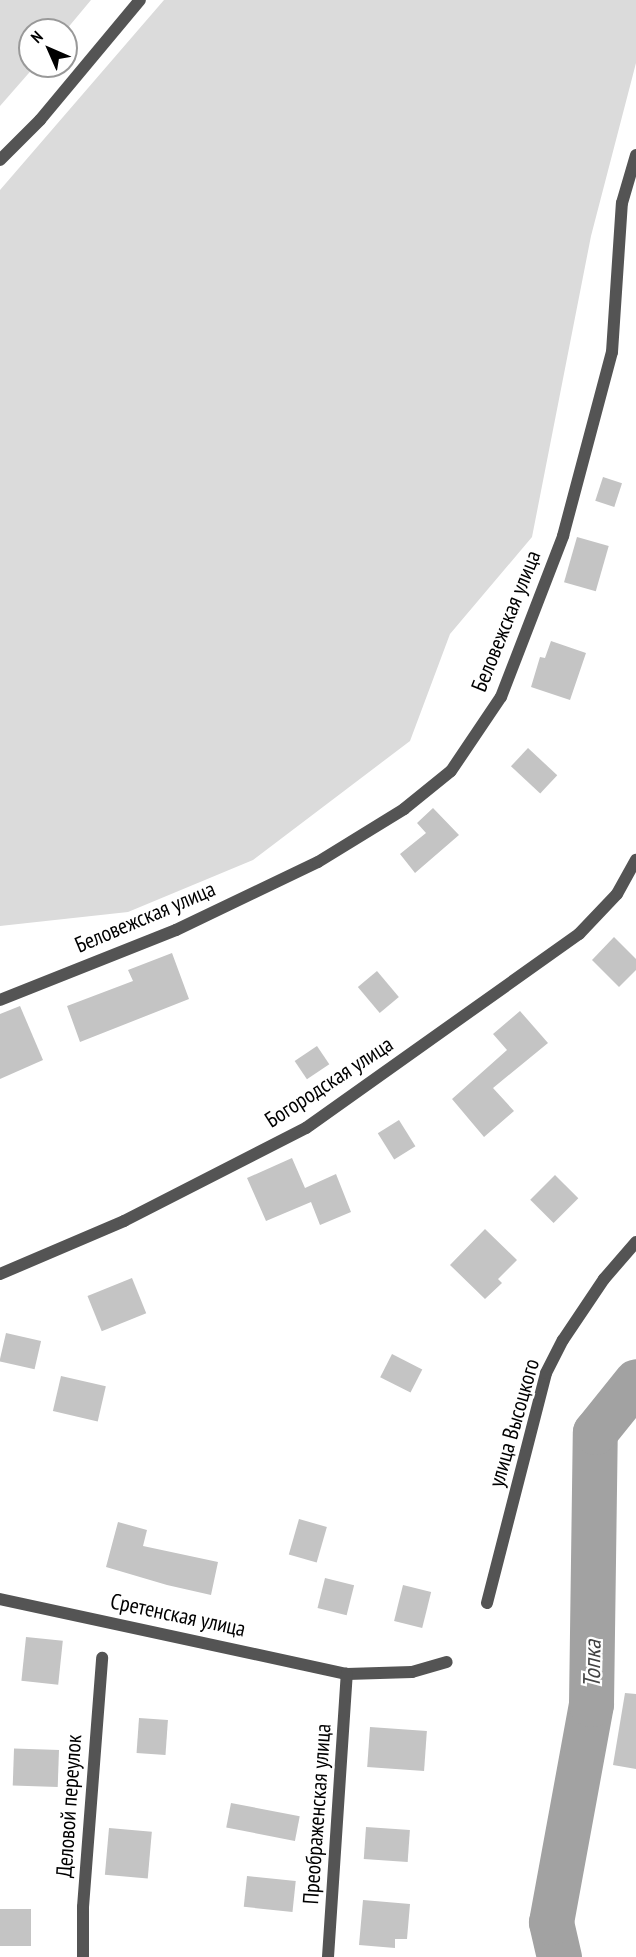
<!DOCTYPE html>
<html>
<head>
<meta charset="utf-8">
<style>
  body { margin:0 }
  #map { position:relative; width:636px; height:1957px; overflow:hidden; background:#fff; font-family:"PT Sans Narrow",sans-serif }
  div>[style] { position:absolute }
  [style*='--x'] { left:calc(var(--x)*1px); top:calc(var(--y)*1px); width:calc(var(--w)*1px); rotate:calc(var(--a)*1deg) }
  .green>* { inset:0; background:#dbdbdb }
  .river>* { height:45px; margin:-22.5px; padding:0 22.5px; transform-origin:22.5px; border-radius:22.5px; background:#a2a2a2 }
  .building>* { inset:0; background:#c4c4c4; transform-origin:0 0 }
  .minor>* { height:12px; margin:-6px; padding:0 6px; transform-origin:6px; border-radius:6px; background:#545454 }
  span { translate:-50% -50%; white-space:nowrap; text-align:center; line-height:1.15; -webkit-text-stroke:4.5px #fff; paint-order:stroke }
  .street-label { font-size:22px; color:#000 }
  .water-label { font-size:24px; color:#434343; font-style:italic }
  .north { position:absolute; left:18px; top:18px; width:60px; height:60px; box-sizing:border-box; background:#fff; border:2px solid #999; border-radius:50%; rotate:315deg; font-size:16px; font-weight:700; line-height:24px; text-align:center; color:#000 }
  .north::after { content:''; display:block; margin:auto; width:21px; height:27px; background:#000; clip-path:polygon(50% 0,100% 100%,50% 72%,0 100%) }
</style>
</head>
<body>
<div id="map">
  <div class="green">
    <div style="clip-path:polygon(0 0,91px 0,66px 30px,30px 30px,30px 66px,35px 66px,0 106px)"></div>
    <div style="clip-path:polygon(164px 0,636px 0,636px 63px,591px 236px,532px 537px,450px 634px,410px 741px,253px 860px,128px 912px,0 926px,0 190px)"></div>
  </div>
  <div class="river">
    <div style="--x:559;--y:1957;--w:36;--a:-103"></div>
    <div style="--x:551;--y:1922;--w:222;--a:-79.6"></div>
    <div style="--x:591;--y:1704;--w:272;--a:-89.2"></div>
    <div style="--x:595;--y:1432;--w:65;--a:-51.2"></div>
  </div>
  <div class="building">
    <div style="left:603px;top:477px;width:20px;height:25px;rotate:18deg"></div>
    <div style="left:577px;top:537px;width:33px;height:47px;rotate:16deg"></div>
    <div style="clip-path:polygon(551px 641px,586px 653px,570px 700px,531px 687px,540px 657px,545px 658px)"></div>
    <div style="left:528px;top:748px;width:40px;height:25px;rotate:43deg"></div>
    <div style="clip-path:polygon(433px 808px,459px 835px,415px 873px,400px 854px,426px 833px,417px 823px)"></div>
    <div style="clip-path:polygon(614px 937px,636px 959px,636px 970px,619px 987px,592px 960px)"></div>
    <div style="clip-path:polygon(172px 953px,189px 999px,80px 1042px,67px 1006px,133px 981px,128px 970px)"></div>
    <div style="left:377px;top:971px;width:34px;height:25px;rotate:50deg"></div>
    <div style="clip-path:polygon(20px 1006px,43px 1060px,0 1079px,0 1014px)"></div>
    <div style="clip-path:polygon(520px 1011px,548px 1043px,493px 1088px,514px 1111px,484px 1137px,452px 1099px,507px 1050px,493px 1034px)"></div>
    <div style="left:317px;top:1046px;width:22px;height:27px;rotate:56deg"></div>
    <div style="left:399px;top:1120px;width:31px;height:25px;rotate:58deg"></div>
    <div style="clip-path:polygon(292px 1158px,305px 1188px,336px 1174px,351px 1212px,320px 1225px,311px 1202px,266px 1221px,247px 1178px)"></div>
    <div style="left:555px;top:1175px;width:33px;height:35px;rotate:45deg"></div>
    <div style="clip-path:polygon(485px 1229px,517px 1260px,498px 1279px,502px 1283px,485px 1299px,450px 1265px)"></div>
    <div style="left:132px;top:1278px;width:38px;height:48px;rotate:68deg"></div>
    <div style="left:6px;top:1333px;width:36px;height:29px;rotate:13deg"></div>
    <div style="left:392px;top:1354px;width:34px;height:26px;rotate:27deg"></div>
    <div style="left:61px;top:1376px;width:46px;height:36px;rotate:13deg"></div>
    <div style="left:299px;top:1519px;width:29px;height:37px;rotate:16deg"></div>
    <div style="clip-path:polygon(118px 1522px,147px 1530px,143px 1546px,218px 1562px,211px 1595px,167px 1585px,106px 1567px)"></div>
    <div style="left:325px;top:1578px;width:30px;height:31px;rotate:14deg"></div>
    <div style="left:403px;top:1585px;width:29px;height:37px;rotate:14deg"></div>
    <div style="left:26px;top:1637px;width:37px;height:44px;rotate:6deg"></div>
    <div style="clip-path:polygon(625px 1693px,636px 1694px,636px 1769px,613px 1765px)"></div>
    <div style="left:139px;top:1718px;width:29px;height:35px;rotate:4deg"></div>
    <div style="left:370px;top:1727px;width:57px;height:40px;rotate:4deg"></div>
    <div style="left:59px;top:1750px;width:37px;height:45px;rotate:92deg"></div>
    <div style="left:231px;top:1803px;width:70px;height:25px;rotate:11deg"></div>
    <div style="left:366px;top:1827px;width:44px;height:32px;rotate:4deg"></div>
    <div style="left:109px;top:1828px;width:43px;height:47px;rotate:5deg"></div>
    <div style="left:247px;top:1876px;width:49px;height:31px;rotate:6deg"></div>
    <div style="clip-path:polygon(363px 1900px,410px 1904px,407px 1939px,395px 1939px,395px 1948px,359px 1945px)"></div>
    <div style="left:0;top:1909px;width:31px;height:37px"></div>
  </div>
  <div class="minor">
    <div style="--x:0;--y:160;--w:57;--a:-45"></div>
    <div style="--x:40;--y:120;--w:156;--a:-50.2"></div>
    <div style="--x:0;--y:1000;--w:189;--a:-21.7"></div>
    <div style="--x:176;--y:930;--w:157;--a:-25.6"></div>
    <div style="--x:318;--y:862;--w:101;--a:-31.6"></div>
    <div style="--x:404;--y:809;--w:60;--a:-39"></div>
    <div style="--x:451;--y:771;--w:89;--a:-56"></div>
    <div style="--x:501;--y:697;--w:173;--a:-68.9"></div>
    <div style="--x:563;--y:536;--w:190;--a:-75.1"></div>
    <div style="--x:612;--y:352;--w:149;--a:-86.2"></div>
    <div style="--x:622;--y:203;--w:50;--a:-73.7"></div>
    <div style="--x:0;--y:1274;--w:135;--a:-23.1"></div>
    <div style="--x:124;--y:1221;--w:204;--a:-27.1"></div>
    <div style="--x:306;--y:1128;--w:335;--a:-35.4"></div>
    <div style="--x:579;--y:934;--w:55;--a:-46.5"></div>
    <div style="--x:617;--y:894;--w:39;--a:-61"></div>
    <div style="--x:0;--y:1599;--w:355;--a:12.2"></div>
    <div style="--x:347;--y:1674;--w:65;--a:-1.8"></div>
    <div style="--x:412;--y:1672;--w:36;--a:-16"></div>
    <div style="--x:487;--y:1603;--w:237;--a:-75.6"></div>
    <div style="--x:546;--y:1373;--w:37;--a:-63"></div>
    <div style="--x:563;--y:1340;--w:73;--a:-56.1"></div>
    <div style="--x:604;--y:1279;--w:49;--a:-49.1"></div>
    <div style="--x:83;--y:1957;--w:50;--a:-90"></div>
    <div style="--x:83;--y:1907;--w:250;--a:-85.6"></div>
    <div style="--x:328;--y:1957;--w:284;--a:-86.2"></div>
  </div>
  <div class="street-label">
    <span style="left:506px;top:621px;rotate:-68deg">Беловежская улица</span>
    <span style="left:145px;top:917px;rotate:-23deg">Беловежская улица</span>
    <span style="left:329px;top:1082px;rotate:-33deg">Богородская улица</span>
    <span style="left:514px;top:1423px;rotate:-74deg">улица Высоцкого</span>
    <span style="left:178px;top:1615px;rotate:12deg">Сретенская улица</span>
    <span style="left:69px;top:1806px;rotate:-86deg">Деловой переулок</span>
    <span style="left:317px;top:1814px;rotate:-86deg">Преображенская улица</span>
  </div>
  <div class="water-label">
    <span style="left:592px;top:1664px;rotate:-89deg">Топка</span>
  </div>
  <div class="north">N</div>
</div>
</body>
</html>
